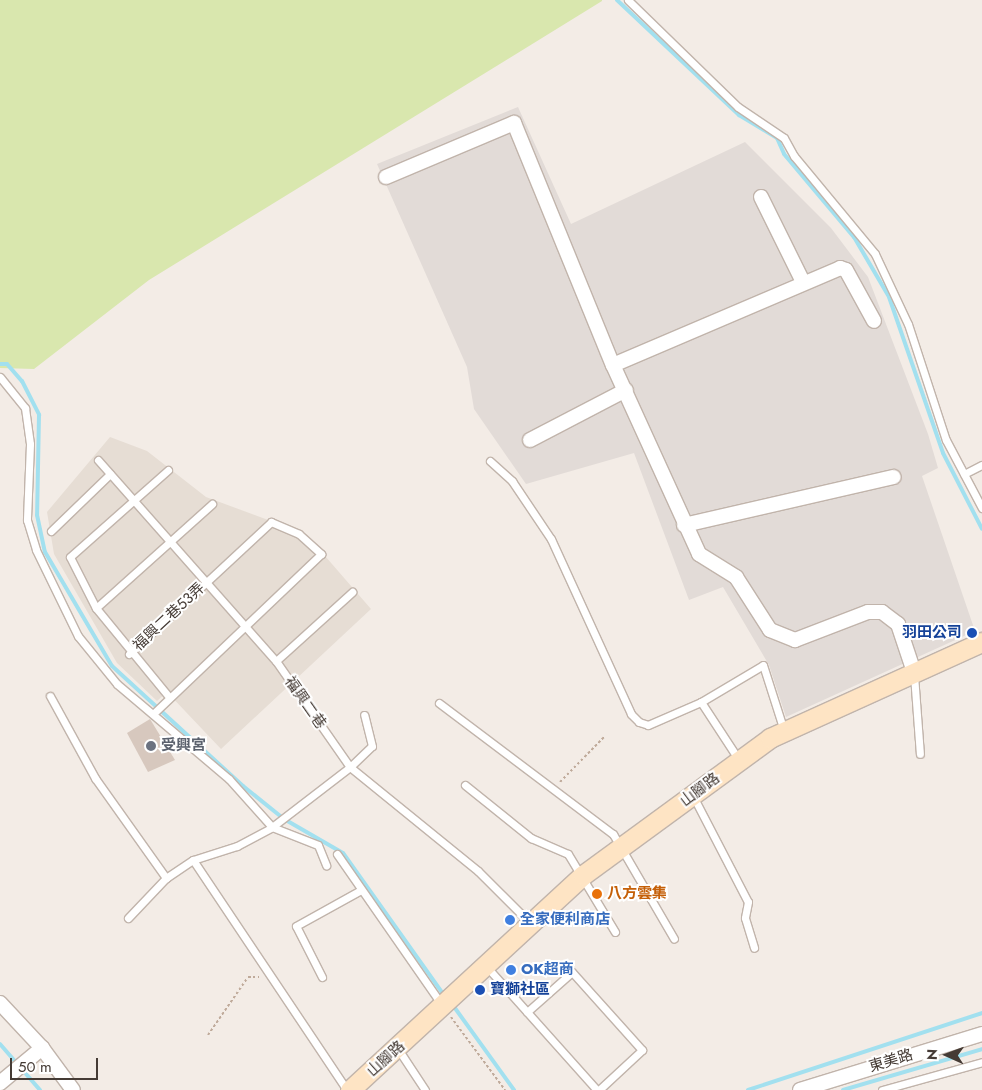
<!DOCTYPE html>
<html>
<head>
<meta charset="utf-8">
<style>
  body { margin:0 }
  #map { position:relative; width:982px; height:1090px; overflow:hidden; background:#f3ece6; font-family:Jost,"Noto Sans TC",sans-serif }
  div>[style] { position:absolute }
  [style*='--x'] { left:calc(var(--x)*1px); top:calc(var(--y)*1px); width:calc(var(--w)*1px); rotate:calc(var(--a)*1deg) }
  .residential>* { inset:0; background:#e6ddd4 }
  .industrial>* { inset:0; background:#e2dbd7 }
  .green>* { inset:0; background:#d9e7ae }
  .stream>* { height:4px; margin:-2px; padding:0 2px; transform-origin:2px; border-radius:2px; background:#a2e0ef }
  .building>* { inset:0; background:#d7c8be }
  .path>* { height:2px; margin-top:-1px; transform-origin:0; background:repeating-linear-gradient(90deg,#bfaa9a 0 2.5px,transparent 0 5px) }
  .roads { filter:drop-shadow(1px 0 #c1b4ab) drop-shadow(-1px 0 #c1b4ab) drop-shadow(0 1px #c1b4ab) drop-shadow(0 -1px #c1b4ab) }
  .service>* { height:7px; margin:-3.5px; padding:0 3.5px; transform-origin:3.5px; border-radius:3.5px; background:#fff }
  .minor>* { height:14px; margin:-7px; padding:0 7px; transform-origin:7px; border-radius:7px; background:#fff }
  .secondary>* { height:19px; margin:-9.5px; padding:0 9.5px; transform-origin:9.5px; border-radius:9.5px; background:#fee4c4 }
  .dots>* { width:14px; height:14px; translate:-50% -50%; box-sizing:border-box; border:2px solid #fff; border-radius:50% }
  span { translate:-50% -50%; white-space:nowrap; text-align:center; line-height:1.15; -webkit-text-stroke:4px #fff; paint-order:stroke }
  .street-label { font-size:15px; color:#453b35 }
  .transit-label { font-size:15px; color:#164399; font-weight:700 }
  .right { translate:-100% -50%; text-align:right }
  .left { translate:0 -50%; text-align:left }
  .worship-label { font-size:15px; color:#5b616d; font-weight:700 }
  .food-label { font-size:15px; color:#c56008; font-weight:700 }
  .shop-label { font-size:15px; color:#366cbe; font-weight:700 }
  .north { position:absolute; left:922px; top:1030px; width:50px; height:50px; -webkit-text-stroke:4px #fff; paint-order:stroke; rotate:272deg; font-size:14px; font-weight:700; line-height:20px; text-align:center; color:#453b35 }
  .north::after { content:''; display:block; margin:auto; width:18px; height:22px; background:#453b35; clip-path:polygon(50% 0,100% 100%,50% 72%,0 100%) }
  .scale { position:absolute; left:10px; top:1058px; width:88px; height:22px; box-sizing:border-box; border:2px solid #453b35; border-top:0; padding-left:6px; font-size:15px; line-height:18px; white-space:nowrap; color:#453b35; -webkit-text-stroke:4px #fff; paint-order:stroke }
</style>
</head>
<body>
<div id="map">
  <div class="residential">
    <div style="clip-path:polygon(110px 437px,147px 451px,206px 497px,306px 534px,371px 609px,221px 749px,167px 692px,157px 701px,117px 663px,54px 554px,47px 512px)"></div>
  </div>
  <div class="industrial">
    <div style="clip-path:polygon(518px 107px,571px 224px,745px 142px,831px 228px,868px 277px,928px 434px,938px 468px,922px 476px,975px 631px,786px 717px,769px 665px,723px 587px,689px 600px,634px 453px,526px 484px,474px 409px,467px 367px,377px 164px)"></div>
  </div>
  <div class="green">
    <div style="clip-path:polygon(0 0,602px 0,602px 1px,149px 280px,34px 369px,0 368px)"></div>
  </div>
  <div class="stream">
    <div style="--x:617;--y:0;--w:168;--a:43.3"></div>
    <div style="--x:739;--y:115;--w:44;--a:31.2"></div>
    <div style="--x:777;--y:138;--w:17;--a:66"></div>
    <div style="--x:784;--y:154;--w:109;--a:49.9"></div>
    <div style="--x:854;--y:237;--w:69;--a:59.7"></div>
    <div style="--x:889;--y:297;--w:165;--a:70.9"></div>
    <div style="--x:943;--y:453;--w:85;--a:62.8"></div>
    <div style="--x:0;--y:364;--w:7;--a:0"></div>
    <div style="--x:7;--y:364;--w:23;--a:49"></div>
    <div style="--x:22;--y:381;--w:38;--a:63"></div>
    <div style="--x:39;--y:415;--w:100;--a:91.1"></div>
    <div style="--x:37;--y:515;--w:38;--a:78"></div>
    <div style="--x:45;--y:552;--w:132;--a:59.6"></div>
    <div style="--x:112;--y:666;--w:178;--a:42.5"></div>
    <div style="--x:243;--y:786;--w:53;--a:38.8"></div>
    <div style="--x:284;--y:819;--w:68;--a:30"></div>
    <div style="--x:343;--y:853;--w:174;--a:54.6"></div>
    <div style="--x:452;--y:1004;--w:106;--a:54.2"></div>
    <div style="--x:0;--y:1044;--w:61;--a:49"></div>
    <div style="--x:748;--y:1090;--w:246;--a:-18.2"></div>
    <div style="--x:843;--y:1090;--w:145;--a:-16.4"></div>
  </div>
  <div class="building">
    <div style="clip-path:polygon(150px 719px,175px 760px,148px 772px,127px 733px)"></div>
  </div>
  <div class="path">
    <div style="--x:560;--y:782;--w:63;--a:-45.6"></div>
    <div style="--x:451;--y:1017;--w:91;--a:53.5"></div>
    <div style="--x:208;--y:1035;--w:70;--a:-55.4"></div>
    <div style="--x:248;--y:977;--w:11;--a:0"></div>
  </div>
  <div class="roads">
    <div class="service">
      <div style="--x:628;--y:0;--w:153;--a:44.2"></div>
      <div style="--x:738;--y:107;--w:55;--a:34"></div>
      <div style="--x:784;--y:138;--w:21;--a:61"></div>
      <div style="--x:794;--y:156;--w:127;--a:50.4"></div>
      <div style="--x:875;--y:254;--w:77;--a:64.8"></div>
      <div style="--x:908;--y:324;--w:122;--a:71.9"></div>
      <div style="--x:946;--y:440;--w:77;--a:62.1"></div>
      <div style="--x:0;--y:377;--w:40;--a:51"></div>
      <div style="--x:25;--y:408;--w:36;--a:82"></div>
      <div style="--x:30;--y:444;--w:76;--a:92.3"></div>
      <div style="--x:27;--y:520;--w:31;--a:73"></div>
      <div style="--x:36;--y:550;--w:96;--a:64"></div>
      <div style="--x:78;--y:636;--w:62;--a:50.9"></div>
      <div style="--x:117;--y:684;--w:147;--a:40.3"></div>
      <div style="--x:229;--y:779;--w:64;--a:48.1"></div>
      <div style="--x:272;--y:827;--w:49;--a:21.4"></div>
      <div style="--x:318;--y:845;--w:22;--a:68"></div>
      <div style="--x:98;--y:460;--w:268;--a:48.5"></div>
      <div style="--x:276;--y:661;--w:129;--a:55.1"></div>
      <div style="--x:350;--y:767;--w:165;--a:39.1"></div>
      <div style="--x:478;--y:871;--w:74;--a:45"></div>
      <div style="--x:490;--y:461;--w:30;--a:42"></div>
      <div style="--x:512;--y:481;--w:70;--a:56.1"></div>
      <div style="--x:551;--y:539;--w:192;--a:65.4"></div>
      <div style="--x:631;--y:714;--w:11;--a:45"></div>
      <div style="--x:639;--y:722;--w:9;--a:18"></div>
      <div style="--x:648;--y:725;--w:58;--a:-23.5"></div>
      <div style="--x:701;--y:702;--w:72;--a:-30.8"></div>
      <div style="--x:763;--y:665;--w:69;--a:72.3"></div>
      <div style="--x:168;--y:470;--w:131;--a:138.4"></div>
      <div style="--x:70;--y:557;--w:57;--a:63"></div>
      <div style="--x:96;--y:608;--w:115;--a:50.6"></div>
      <div style="--x:964;--y:474;--w:20;--a:-27"></div>
      <div style="--x:51;--y:531;--w:82;--a:-44"></div>
      <div style="--x:96;--y:608;--w:156;--a:-41.9"></div>
      <div style="--x:129;--y:654;--w:194;--a:-42.9"></div>
      <div style="--x:271;--y:522;--w:30;--a:23"></div>
      <div style="--x:299;--y:534;--w:30;--a:42"></div>
      <div style="--x:321;--y:554;--w:231;--a:136.4"></div>
      <div style="--x:276;--y:661;--w:103;--a:-42.2"></div>
      <div style="--x:914;--y:675;--w:79;--a:85.7"></div>
      <div style="--x:50;--y:696;--w:94;--a:61.2"></div>
      <div style="--x:95;--y:778;--w:123;--a:54.6"></div>
      <div style="--x:701;--y:702;--w:69;--a:56.8"></div>
      <div style="--x:439;--y:703;--w:218;--a:37"></div>
      <div style="--x:613;--y:834;--w:121;--a:59.8"></div>
      <div style="--x:465;--y:785;--w:85;--a:38.8"></div>
      <div style="--x:531;--y:838;--w:40;--a:23.4"></div>
      <div style="--x:568;--y:854;--w:91;--a:58.9"></div>
      <div style="--x:693;--y:796;--w:119;--a:62.6"></div>
      <div style="--x:748;--y:902;--w:16;--a:101"></div>
      <div style="--x:745;--y:918;--w:31;--a:73"></div>
      <div style="--x:337;--y:854;--w:184;--a:55.2"></div>
      <div style="--x:193;--y:860;--w:277;--a:56.2"></div>
      <div style="--x:128;--y:918;--w:55;--a:-46.5"></div>
      <div style="--x:166;--y:878;--w:32;--a:-34"></div>
      <div style="--x:193;--y:860;--w:46;--a:-17.7"></div>
      <div style="--x:237;--y:846;--w:40;--a:-28"></div>
      <div style="--x:272;--y:827;--w:98;--a:-37.6"></div>
      <div style="--x:350;--y:767;--w:30;--a:-44"></div>
      <div style="--x:372;--y:746;--w:32;--a:-104"></div>
      <div style="--x:486;--y:966;--w:166;--a:48.2"></div>
      <div style="--x:322;--y:977;--w:57;--a:-117"></div>
      <div style="--x:296;--y:926;--w:74;--a:-29"></div>
      <div style="--x:527;--y:1012;--w:60;--a:-41.6"></div>
      <div style="--x:572;--y:972;--w:105;--a:48.1"></div>
      <div style="--x:642;--y:1050;--w:59;--a:137.1"></div>
      <div style="--x:398;--y:1049;--w:49;--a:56.6"></div>
      <div style="--x:882;--y:1090;--w:104;--a:-15.6"></div>
    </div>
    <div class="minor">
      <div style="--x:386;--y:177;--w:139;--a:-22.9"></div>
      <div style="--x:514;--y:123;--w:261;--a:67.8"></div>
      <div style="--x:613;--y:365;--w:208;--a:65.5"></div>
      <div style="--x:699;--y:554;--w:44;--a:31.9"></div>
      <div style="--x:736;--y:577;--w:63;--a:57.3"></div>
      <div style="--x:770;--y:630;--w:27;--a:22"></div>
      <div style="--x:795;--y:640;--w:78;--a:-21"></div>
      <div style="--x:868;--y:612;--w:14;--a:0"></div>
      <div style="--x:882;--y:612;--w:20;--a:37"></div>
      <div style="--x:898;--y:624;--w:51;--a:71.6"></div>
      <div style="--x:761;--y:197;--w:95;--a:63.7"></div>
      <div style="--x:613;--y:365;--w:247;--a:-23.1"></div>
      <div style="--x:840;--y:268;--w:6;--a:18"></div>
      <div style="--x:846;--y:270;--w:58;--a:61.2"></div>
      <div style="--x:530;--y:440;--w:108;--a:-27.5"></div>
      <div style="--x:684;--y:525;--w:215;--a:-12.9"></div>
      <div style="--x:0;--y:1003;--w:62;--a:47"></div>
      <div style="--x:42;--y:1048;--w:52;--a:53.6"></div>
      <div style="--x:0;--y:1083;--w:55;--a:-39.8"></div>
      <div style="--x:800;--y:1090;--w:190;--a:-17.1"></div>
    </div>
    <div class="secondary">
      <div style="--x:350;--y:1090;--w:317;--a:-42.7"></div>
      <div style="--x:583;--y:875;--w:232;--a:-36.2"></div>
      <div style="--x:770;--y:738;--w:233;--a:-24.4"></div>
    </div>
  </div>
  <div class="dots">
    <div style="left:972px;top:633px;background:#1a4fb4"></div>
    <div style="left:151px;top:746px;background:#6b7280"></div>
    <div style="left:597px;top:894px;background:#e8710a"></div>
    <div style="left:510px;top:920px;background:#3f7fe0"></div>
    <div style="left:511px;top:970px;background:#3f7fe0"></div>
    <div style="left:480px;top:990px;background:#1a4fb4"></div>
  </div>
  <div class="street-label">
    <span style="left:169px;top:617px;rotate:-43deg">福興二巷53弄</span>
    <span style="left:305px;top:703px;rotate:55deg">福興二巷</span>
    <span style="left:700px;top:790px;rotate:-37deg">山腳路</span>
    <span style="left:386px;top:1059px;rotate:-42deg">山腳路</span>
    <span style="left:891px;top:1061px;rotate:-17deg">東美路</span>
  </div>
  <div class="transit-label">
    <span class="right" style="left:962px;top:633px">羽田公司</span>
    <span class="left" style="left:490px;top:990px">寶獅社區</span>
  </div>
  <div class="worship-label">
    <span class="left" style="left:161px;top:746px">受興宮</span>
  </div>
  <div class="food-label">
    <span class="left" style="left:607px;top:894px">八方雲集</span>
  </div>
  <div class="shop-label">
    <span class="left" style="left:520px;top:920px">全家便利商店</span>
    <span class="left" style="left:521px;top:970px">OK超商</span>
  </div>
  <div class="north">N</div>
  <div class="scale">50 m</div>
</div>
</body>
</html>
